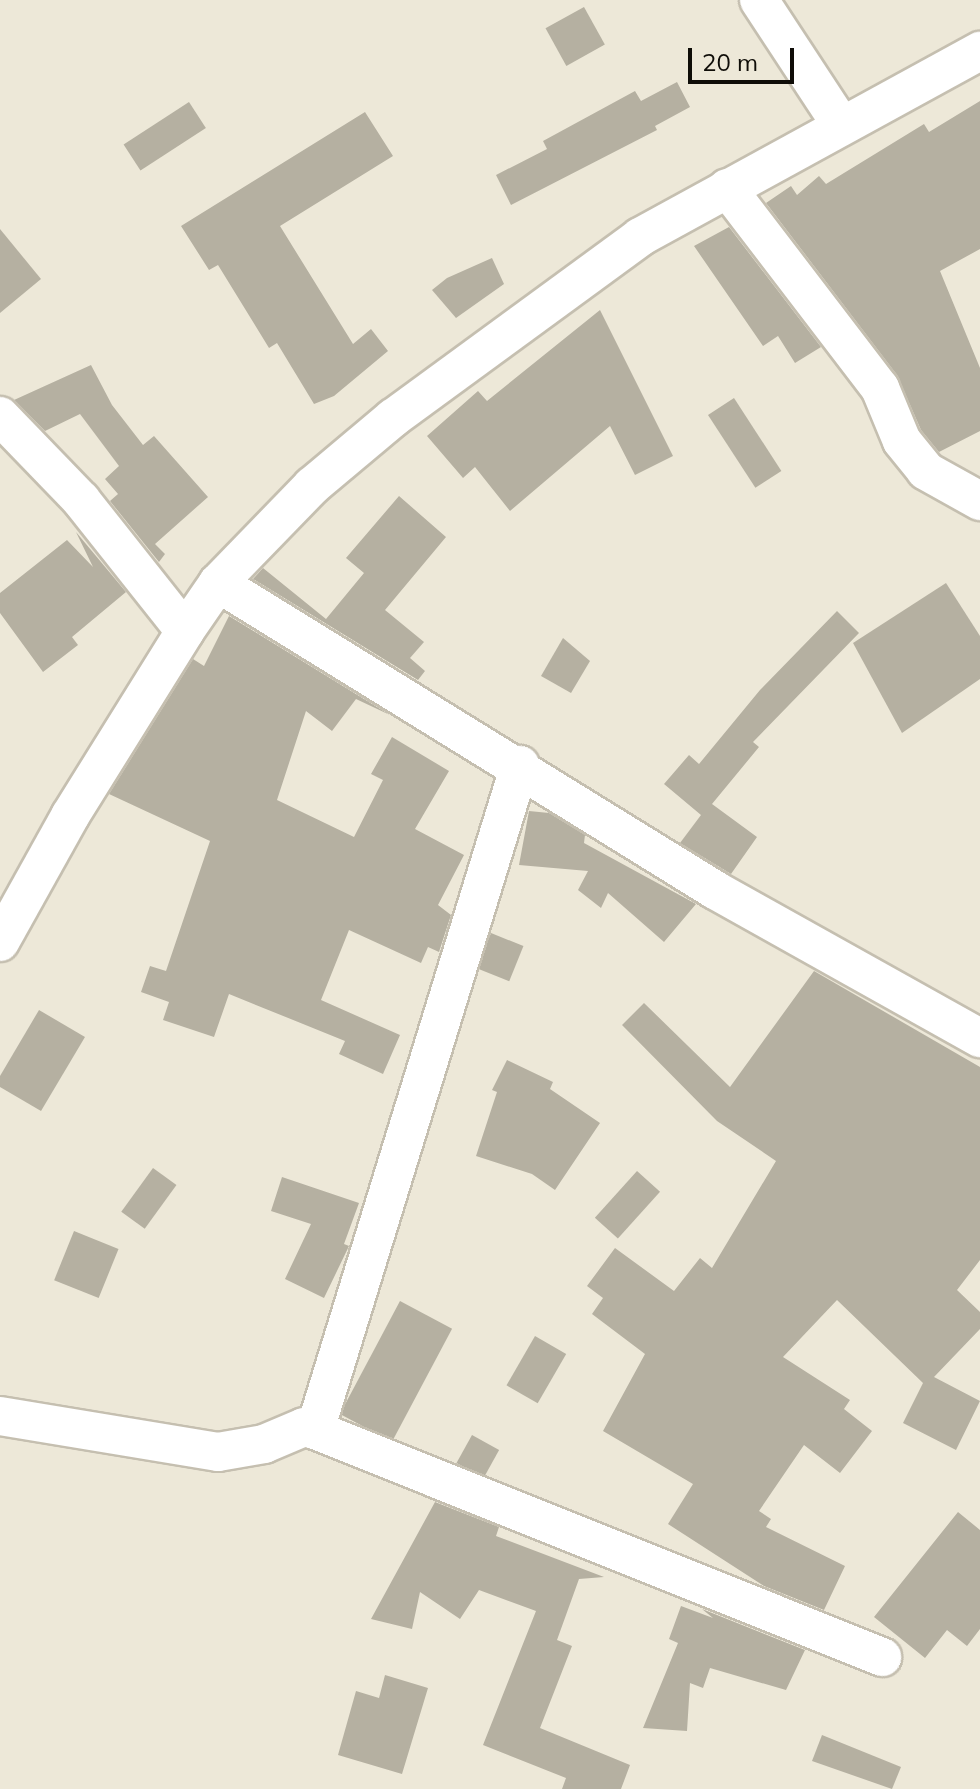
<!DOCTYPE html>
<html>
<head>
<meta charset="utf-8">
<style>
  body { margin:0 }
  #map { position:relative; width:980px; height:1789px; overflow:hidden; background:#ede8d8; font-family:Mulish,sans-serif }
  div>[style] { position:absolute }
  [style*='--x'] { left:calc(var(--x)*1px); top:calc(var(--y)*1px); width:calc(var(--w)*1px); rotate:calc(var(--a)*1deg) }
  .building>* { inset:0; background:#b5b0a1; transform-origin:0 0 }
  .roads { filter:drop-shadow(2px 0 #c5bfb0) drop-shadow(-2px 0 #c5bfb0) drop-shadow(0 2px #c5bfb0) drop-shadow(0 -2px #c5bfb0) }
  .street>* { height:38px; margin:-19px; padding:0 19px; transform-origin:19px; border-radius:19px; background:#fff }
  span { translate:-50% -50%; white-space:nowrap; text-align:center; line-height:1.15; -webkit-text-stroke:7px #ede8d8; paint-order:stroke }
  .scale { position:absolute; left:688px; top:48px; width:106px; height:36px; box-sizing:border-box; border:4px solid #0f0d08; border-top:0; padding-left:10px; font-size:24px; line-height:28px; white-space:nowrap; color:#0f0d08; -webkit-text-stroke:6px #ede8d8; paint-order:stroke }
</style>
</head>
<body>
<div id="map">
  <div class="building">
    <div style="left:584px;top:7px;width:43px;height:44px;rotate:61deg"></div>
    <div style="clip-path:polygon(677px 82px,690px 107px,655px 126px,657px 130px,511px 205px,496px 175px,547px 149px,543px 141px,635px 91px,641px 101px)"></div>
    <div style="clip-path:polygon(980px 101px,980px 249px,940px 271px,980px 368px,980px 431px,939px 452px,921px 430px,897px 375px,766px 203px,791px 186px,797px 195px,819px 176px,826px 184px,924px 124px,929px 132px)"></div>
    <div style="left:189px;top:102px;width:31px;height:78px;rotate:57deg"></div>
    <div style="clip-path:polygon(365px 112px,393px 156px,280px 226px,353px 344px,371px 329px,388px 351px,334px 396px,314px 404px,277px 343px,269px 348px,218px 265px,209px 270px,181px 226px)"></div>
    <div style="clip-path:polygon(729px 227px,821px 347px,795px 363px,778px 336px,763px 346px,694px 246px)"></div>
    <div style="clip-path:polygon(0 229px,41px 279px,0 313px)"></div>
    <div style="clip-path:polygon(492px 258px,504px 284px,456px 318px,432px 290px,447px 278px)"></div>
    <div style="clip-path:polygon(600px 310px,673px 456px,635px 475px,610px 426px,510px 511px,475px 467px,463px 478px,427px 436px,478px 391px,487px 401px)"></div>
    <div style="clip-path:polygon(91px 365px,112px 405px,143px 445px,154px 436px,208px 497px,155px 544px,165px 554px,159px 562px,110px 501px,118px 494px,105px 479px,119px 466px,80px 414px,45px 431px,14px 400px)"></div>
    <div style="left:734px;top:398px;width:87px;height:31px;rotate:57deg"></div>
    <div style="clip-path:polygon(399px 496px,446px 537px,385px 610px,424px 642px,410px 658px,425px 671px,418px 680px,253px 579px,263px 568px,326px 619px,364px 573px,346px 558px)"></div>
    <div style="clip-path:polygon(76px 532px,126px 592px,72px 637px,78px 645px,43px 672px,0 613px,0 593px,67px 540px,93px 567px)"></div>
    <div style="clip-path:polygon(946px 583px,980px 636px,980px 679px,902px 733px,853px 643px)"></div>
    <div style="clip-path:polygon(837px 611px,859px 633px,753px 742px,759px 747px,712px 804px,757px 837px,731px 874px,680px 843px,701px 815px,664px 784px,689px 755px,699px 764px,760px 690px)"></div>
    <div style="clip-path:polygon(229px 616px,390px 715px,356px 699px,332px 731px,306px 711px,277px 800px,354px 837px,383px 780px,371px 774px,392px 737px,449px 771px,415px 829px,464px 855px,438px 905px,451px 915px,439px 952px,428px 947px,421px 963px,349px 930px,321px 1000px,400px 1035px,383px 1074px,339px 1054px,345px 1041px,229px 994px,214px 1037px,163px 1020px,169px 1002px,141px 992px,150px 966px,166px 971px,210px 841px,109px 794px,193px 659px,204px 666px)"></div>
    <div style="clip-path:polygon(563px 638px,590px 661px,571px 693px,541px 676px)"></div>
    <div style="clip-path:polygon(529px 811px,549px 813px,585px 835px,584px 843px,696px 904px,664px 942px,608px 893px,601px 908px,578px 890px,588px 871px,519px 865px)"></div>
    <div style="left:491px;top:933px;width:35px;height:38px;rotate:22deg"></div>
    <div style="clip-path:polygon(814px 971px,980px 1067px,980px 1260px,957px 1290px,980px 1312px,980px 1329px,934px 1377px,980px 1401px,956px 1450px,903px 1423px,923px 1383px,837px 1300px,783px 1357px,850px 1400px,844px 1409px,872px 1431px,840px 1473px,804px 1445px,759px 1511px,771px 1519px,766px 1527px,845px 1566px,824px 1610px,764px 1586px,668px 1524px,693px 1484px,603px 1431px,645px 1354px,592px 1314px,603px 1298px,587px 1286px,615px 1248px,674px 1291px,700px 1258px,712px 1268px,776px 1161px,717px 1121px,622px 1025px,644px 1003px,730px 1087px)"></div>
    <div style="clip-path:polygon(39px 1010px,85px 1037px,41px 1111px,0 1087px,0 1076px)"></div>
    <div style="clip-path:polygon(507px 1060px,553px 1082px,550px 1089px,600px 1123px,555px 1190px,532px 1174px,476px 1156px,497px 1092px,492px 1090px)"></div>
    <div style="left:153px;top:1168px;width:29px;height:54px;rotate:36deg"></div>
    <div style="left:637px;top:1171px;width:31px;height:63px;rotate:42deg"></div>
    <div style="clip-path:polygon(282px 1177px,359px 1203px,344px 1244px,349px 1246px,324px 1298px,285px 1279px,311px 1224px,271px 1211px)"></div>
    <div style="left:74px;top:1231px;width:48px;height:53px;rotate:22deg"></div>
    <div style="left:400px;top:1301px;width:59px;height:128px;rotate:28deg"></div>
    <div style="left:535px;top:1336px;width:36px;height:57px;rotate:30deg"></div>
    <div style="left:472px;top:1435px;width:31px;height:32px;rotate:29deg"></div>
    <div style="clip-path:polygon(435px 1502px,499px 1527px,496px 1536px,604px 1577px,579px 1579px,557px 1640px,572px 1646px,540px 1728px,630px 1765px,621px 1789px,562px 1789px,566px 1778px,483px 1745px,536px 1611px,479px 1590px,460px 1619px,420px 1592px,412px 1629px,371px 1619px)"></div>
    <div style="clip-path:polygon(958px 1512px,980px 1530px,980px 1629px,967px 1646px,947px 1630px,925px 1658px,874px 1617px)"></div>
    <div style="clip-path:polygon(681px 1606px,713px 1618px,702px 1609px,805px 1650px,786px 1690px,710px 1668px,703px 1688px,690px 1683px,687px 1731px,643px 1728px,678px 1643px,669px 1639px)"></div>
    <div style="clip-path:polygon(385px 1675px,428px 1688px,402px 1774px,338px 1755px,356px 1691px,379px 1698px)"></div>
    <div style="clip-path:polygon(822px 1735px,901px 1767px,892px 1789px,812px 1761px)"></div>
  </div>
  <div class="roads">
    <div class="street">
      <div style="--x:759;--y:0;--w:149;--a:56.7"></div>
      <div style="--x:727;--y:188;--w:252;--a:52.6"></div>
      <div style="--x:880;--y:388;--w:57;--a:67.5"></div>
      <div style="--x:902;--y:441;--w:38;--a:51"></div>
      <div style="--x:926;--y:471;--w:62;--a:29.1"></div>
      <div style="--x:0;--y:416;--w:117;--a:46"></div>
      <div style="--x:81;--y:500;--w:167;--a:51.6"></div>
      <div style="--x:218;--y:583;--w:584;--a:31.7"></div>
      <div style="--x:715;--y:890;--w:304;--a:29.2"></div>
      <div style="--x:0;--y:942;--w:144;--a:-60.9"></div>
      <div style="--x:70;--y:816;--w:218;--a:-58.1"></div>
      <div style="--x:185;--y:631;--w:58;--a:-55.5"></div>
      <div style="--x:218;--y:583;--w:135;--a:-45.9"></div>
      <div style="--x:312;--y:486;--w:106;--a:-40"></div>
      <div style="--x:393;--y:418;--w:306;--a:-36.2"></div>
      <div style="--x:640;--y:237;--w:388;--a:-28.7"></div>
      <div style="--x:0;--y:1416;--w:221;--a:9.4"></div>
      <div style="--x:218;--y:1452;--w:47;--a:-9.9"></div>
      <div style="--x:264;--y:1444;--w:43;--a:-23"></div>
      <div style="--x:304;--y:1427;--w:11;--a:15"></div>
      <div style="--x:315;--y:1430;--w:696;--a:-72.87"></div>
      <div style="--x:315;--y:1430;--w:611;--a:21.82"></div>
    </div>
  </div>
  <div class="scale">20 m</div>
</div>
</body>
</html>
